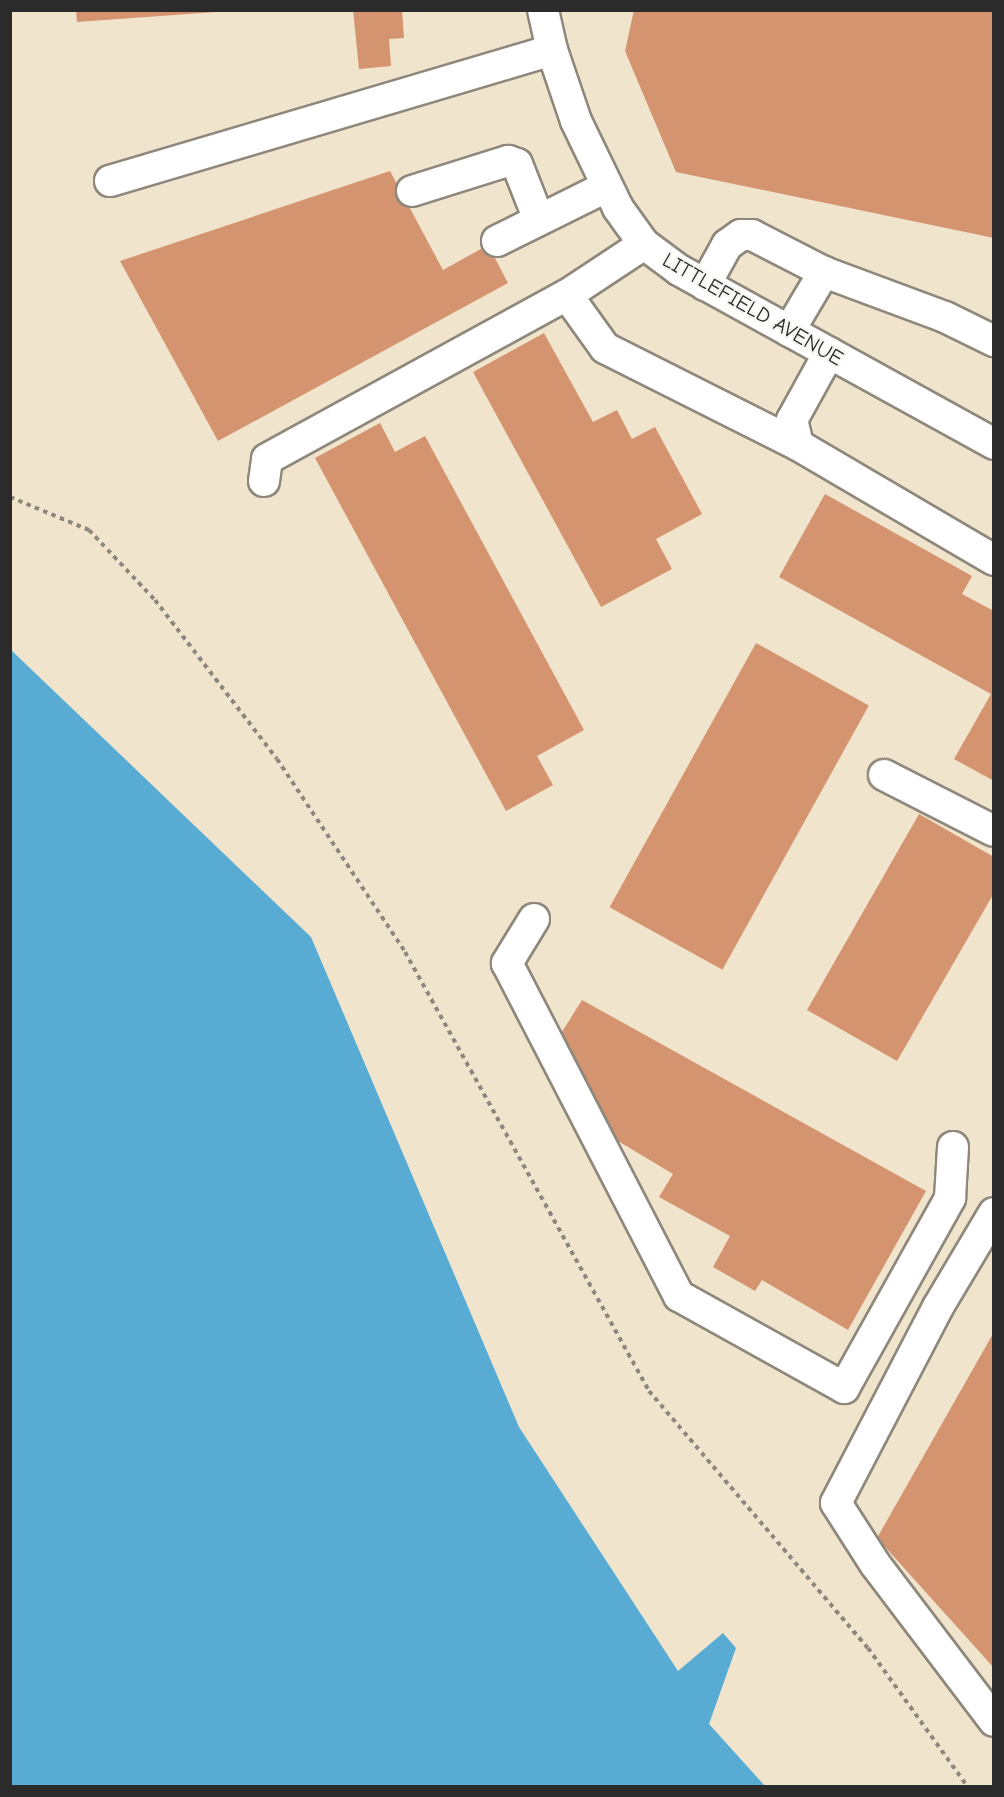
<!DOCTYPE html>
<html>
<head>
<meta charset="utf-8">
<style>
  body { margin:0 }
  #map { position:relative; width:1004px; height:1797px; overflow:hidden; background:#f1e4cd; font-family:"Comic Neue",sans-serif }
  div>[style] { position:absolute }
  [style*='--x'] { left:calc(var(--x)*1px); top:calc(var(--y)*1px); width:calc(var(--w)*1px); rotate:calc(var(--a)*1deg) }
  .water>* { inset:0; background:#58acd4 }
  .building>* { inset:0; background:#d4946f; transform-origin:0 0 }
  .path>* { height:4px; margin-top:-2px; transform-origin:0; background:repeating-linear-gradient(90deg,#8e887c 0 4.5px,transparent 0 9px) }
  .roads { filter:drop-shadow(2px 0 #8e887c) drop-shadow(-2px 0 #8e887c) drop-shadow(0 2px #8e887c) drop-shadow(0 -2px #8e887c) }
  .minor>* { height:30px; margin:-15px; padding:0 15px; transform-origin:15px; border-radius:15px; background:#fff }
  span { translate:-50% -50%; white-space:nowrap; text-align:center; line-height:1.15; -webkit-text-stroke:4.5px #f6f6f2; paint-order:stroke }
  .street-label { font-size:21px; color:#2b2b2b }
  .frame { position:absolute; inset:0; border:12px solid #2b2b2b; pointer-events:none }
</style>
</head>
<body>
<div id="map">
  <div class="water">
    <div style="clip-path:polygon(10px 649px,311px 937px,519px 1427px,678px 1671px,723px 1633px,736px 1648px,709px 1724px,765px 1786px,11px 1786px)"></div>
  </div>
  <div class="building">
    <div style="clip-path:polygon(76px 10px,216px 10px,216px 12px,77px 22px)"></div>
    <div style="clip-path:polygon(353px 10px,402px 10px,404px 38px,389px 39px,391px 66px,359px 69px)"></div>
    <div style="clip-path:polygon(634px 10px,994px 10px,994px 238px,676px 172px,625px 51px)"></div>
    <div style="clip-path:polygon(390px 171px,443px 270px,488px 245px,508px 283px,218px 441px,120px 261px)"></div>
    <div style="clip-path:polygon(544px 333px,593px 422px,617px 410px,632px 439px,655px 427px,702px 514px,656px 539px,672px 569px,601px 607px,473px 372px)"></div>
    <div style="clip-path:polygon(380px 423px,395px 452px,425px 436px,584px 730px,537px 756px,553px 785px,506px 811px,315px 458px)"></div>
    <div style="clip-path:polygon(825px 494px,972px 576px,962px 594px,994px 611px,994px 781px,954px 759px,991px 694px,779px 577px)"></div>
    <div style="left:756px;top:643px;width:129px;height:302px;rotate:29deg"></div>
    <div style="clip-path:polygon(919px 814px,994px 857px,994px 893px,897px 1061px,807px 1010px)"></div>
    <div style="clip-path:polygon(582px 1000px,926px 1191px,848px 1330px,762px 1280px,755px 1291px,713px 1267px,730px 1236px,659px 1197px,673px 1174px,618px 1141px,560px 1035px)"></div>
    <div style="clip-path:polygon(994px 1332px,994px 1668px,877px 1538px)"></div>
  </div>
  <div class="path">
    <div style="--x:10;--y:497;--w:86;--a:22.7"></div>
    <div style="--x:89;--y:530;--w:96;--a:46.7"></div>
    <div style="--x:155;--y:600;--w:200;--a:52.5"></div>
    <div style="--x:277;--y:759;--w:232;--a:56.4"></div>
    <div style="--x:405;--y:952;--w:502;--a:60.93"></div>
    <div style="--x:649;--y:1391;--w:338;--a:49.6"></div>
    <div style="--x:868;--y:1648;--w:170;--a:54.3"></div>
  </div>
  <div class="roads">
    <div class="minor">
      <div style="--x:543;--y:10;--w:41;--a:77.3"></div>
      <div style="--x:552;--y:50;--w:75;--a:71.3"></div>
      <div style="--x:576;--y:121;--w:97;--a:64.2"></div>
      <div style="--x:618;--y:208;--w:44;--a:54.2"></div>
      <div style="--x:644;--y:244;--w:44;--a:36.6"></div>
      <div style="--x:679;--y:270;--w:360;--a:28.9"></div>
      <div style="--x:110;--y:181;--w:461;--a:-16.5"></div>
      <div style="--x:412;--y:191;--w:101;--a:-17.4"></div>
      <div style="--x:508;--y:161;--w:9;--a:18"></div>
      <div style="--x:517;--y:164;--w:60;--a:68.6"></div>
      <div style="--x:497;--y:241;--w:122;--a:-26.4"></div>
      <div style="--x:705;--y:285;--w:46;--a:-61.2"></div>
      <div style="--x:727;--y:245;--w:17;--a:-36"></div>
      <div style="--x:741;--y:235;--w:11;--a:0"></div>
      <div style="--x:752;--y:235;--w:81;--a:27.2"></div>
      <div style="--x:824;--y:272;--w:129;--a:20.4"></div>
      <div style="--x:945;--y:317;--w:55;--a:26.1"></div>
      <div style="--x:567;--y:295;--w:65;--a:54.4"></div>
      <div style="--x:605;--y:348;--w:216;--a:26.7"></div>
      <div style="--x:798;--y:445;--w:227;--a:30.4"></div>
      <div style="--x:789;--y:331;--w:69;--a:-59.3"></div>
      <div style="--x:798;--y:445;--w:26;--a:-103"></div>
      <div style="--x:792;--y:420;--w:77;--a:-61.1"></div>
      <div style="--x:264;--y:481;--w:22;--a:-82"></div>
      <div style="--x:267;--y:459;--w:342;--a:-28.7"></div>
      <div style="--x:567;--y:295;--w:92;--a:-33.5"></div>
      <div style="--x:884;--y:775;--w:123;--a:27"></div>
      <div style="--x:534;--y:919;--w:52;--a:121.5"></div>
      <div style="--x:507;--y:963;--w:375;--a:62.7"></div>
      <div style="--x:679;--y:1296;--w:189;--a:29.1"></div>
      <div style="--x:844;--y:1388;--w:218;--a:-60.8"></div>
      <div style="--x:950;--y:1198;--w:51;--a:-86.6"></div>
      <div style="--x:994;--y:1213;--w:109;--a:120.8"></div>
      <div style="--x:938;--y:1307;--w:221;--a:117.5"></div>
      <div style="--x:836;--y:1503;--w:72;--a:57.4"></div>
      <div style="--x:875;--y:1564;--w:197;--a:52.8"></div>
    </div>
  </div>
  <div class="street-label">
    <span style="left:753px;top:309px;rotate:30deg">LITTLEFIELD AVENUE</span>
  </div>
  <div class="frame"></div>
</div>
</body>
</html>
